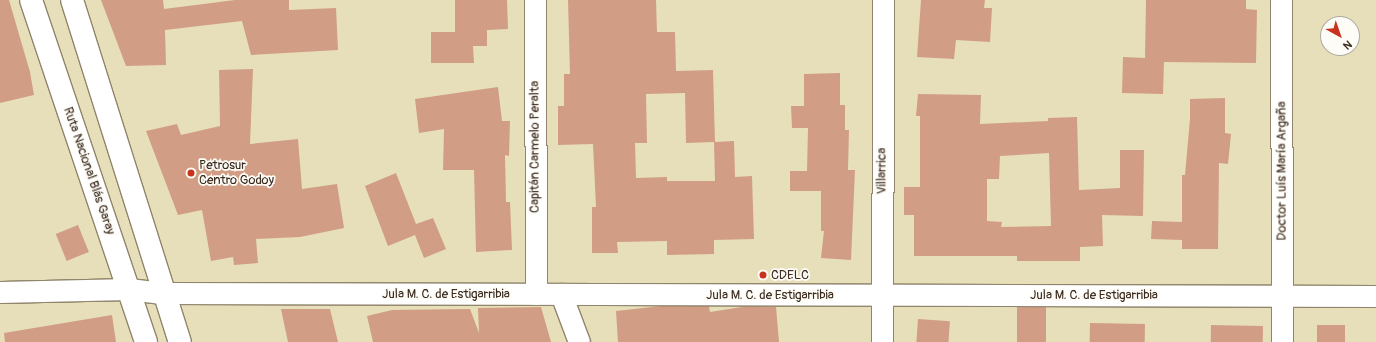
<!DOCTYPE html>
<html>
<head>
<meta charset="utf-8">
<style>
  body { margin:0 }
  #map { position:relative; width:1376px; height:342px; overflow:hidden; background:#e6dfba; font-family:Pangolin,sans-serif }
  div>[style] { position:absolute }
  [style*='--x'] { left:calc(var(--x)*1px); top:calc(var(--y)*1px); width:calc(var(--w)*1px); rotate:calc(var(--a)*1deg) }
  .building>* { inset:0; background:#d29d85; transform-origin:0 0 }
  .roads { filter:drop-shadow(1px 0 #90846c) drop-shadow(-1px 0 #90846c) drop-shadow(0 1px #90846c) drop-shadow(0 -1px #90846c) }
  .minor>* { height:21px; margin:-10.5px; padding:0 10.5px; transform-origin:10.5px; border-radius:10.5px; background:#fff }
  .trunk>* { height:22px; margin:-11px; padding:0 11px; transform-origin:11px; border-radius:11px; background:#fff }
  .dots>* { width:11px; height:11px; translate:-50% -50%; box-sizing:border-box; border:2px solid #fdfcf7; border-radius:50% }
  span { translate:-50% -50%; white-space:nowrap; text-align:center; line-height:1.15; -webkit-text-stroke:3.5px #fdfcf7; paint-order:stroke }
  .street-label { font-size:13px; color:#3b2a1e }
  .poi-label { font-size:13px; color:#3b2a1e }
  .left { translate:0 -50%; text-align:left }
  .north { position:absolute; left:1320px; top:16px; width:40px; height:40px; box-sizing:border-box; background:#fdfcf7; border:1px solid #afa8a0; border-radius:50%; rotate:140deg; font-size:11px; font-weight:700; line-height:16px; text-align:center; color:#3b2a1e }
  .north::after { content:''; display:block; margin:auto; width:14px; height:18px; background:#c8321e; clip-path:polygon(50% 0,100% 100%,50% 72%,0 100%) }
</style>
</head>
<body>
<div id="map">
  <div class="building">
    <div style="clip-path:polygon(0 0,9px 0,30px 72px,34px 95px,0 103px)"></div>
    <div style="clip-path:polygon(101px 0,163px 0,164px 9px,235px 0,289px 0,289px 10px,336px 8px,338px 50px,251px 55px,242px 21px,165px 30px,166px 65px,126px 66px)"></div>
    <div style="clip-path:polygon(455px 0,507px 0,508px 29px,487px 30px,487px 46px,473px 46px,474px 63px,431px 63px,431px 32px,455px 32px)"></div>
    <div style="clip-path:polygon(evenodd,568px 0,656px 0,657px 32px,675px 32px,676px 71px,713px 70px,715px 142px,734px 141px,735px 177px,752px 176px,754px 239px,714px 240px,714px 254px,667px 255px,667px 241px,617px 242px,618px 253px,592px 253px,592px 207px,596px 207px,593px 144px,558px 145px,558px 106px,564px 106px,564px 74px,570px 74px,568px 0,685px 93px,686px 143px,714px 142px,715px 181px,667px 181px,667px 177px,636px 178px,635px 143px,647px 143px,646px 94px,685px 93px)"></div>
    <div style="clip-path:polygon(921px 0,985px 0,984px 8px,992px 8px,990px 42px,956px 40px,954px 59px,917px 57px)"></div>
    <div style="clip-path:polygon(1146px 0,1246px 0,1246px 9px,1257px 10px,1256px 63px,1164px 62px,1163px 94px,1122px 93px,1123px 57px,1145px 58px)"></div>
    <div style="clip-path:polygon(253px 69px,250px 144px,298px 139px,302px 189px,337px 184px,344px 228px,300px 237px,256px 239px,258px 263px,234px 265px,233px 257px,211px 261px,202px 210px,178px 215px,146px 131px,177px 124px,181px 135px,220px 126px,219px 70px)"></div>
    <div style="clip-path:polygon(840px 73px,840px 105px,845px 105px,845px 130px,849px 130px,848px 170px,855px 170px,851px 260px,821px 258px,824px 231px,821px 231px,821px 191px,790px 191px,790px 171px,807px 171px,808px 128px,792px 128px,791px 106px,804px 106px,804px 74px)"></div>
    <div style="clip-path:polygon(498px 87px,502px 121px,510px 121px,509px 156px,505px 155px,506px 202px,510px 202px,512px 250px,476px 252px,474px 170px,443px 170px,444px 129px,419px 133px,415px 99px)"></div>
    <div style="clip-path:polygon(evenodd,918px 94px,981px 95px,980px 124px,1048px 121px,1048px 118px,1077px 117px,1079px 190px,1120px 188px,1120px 150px,1144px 150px,1143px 216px,1102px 215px,1103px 246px,1080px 247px,1080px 261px,1017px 261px,1017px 256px,914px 256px,914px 215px,904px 215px,904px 187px,920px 187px,920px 116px,916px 116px,918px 94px,1049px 153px,1051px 226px,1001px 227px,1002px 222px,987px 221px,987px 179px,999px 179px,1000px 156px,1049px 153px)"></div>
    <div style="clip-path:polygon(1225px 98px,1225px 133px,1231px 134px,1228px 164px,1219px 163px,1218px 249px,1182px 249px,1182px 240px,1151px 239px,1152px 221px,1182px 222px,1182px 175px,1185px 175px,1190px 119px,1190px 99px)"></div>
    <div style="clip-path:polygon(396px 173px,416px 224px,433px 218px,446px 249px,424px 258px,415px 235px,388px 246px,365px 186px)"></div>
    <div style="left:78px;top:225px;width:29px;height:24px;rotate:68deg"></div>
    <div style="clip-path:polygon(661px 306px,709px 306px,710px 312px,748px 306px,776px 307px,779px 342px,618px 342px,616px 311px)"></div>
    <div style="clip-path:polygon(541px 307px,551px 342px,373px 342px,367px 316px,392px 310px,470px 309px,479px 333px,478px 308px)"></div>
    <div style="left:1017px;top:307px;width:29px;height:35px"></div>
    <div style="clip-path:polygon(281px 309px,330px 309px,338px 342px,288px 342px)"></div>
    <div style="clip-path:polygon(112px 315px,116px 342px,5px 342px,4px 333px)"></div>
    <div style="left:918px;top:319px;width:32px;height:23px;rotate:4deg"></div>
    <div style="left:1090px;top:323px;width:55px;height:19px;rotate:1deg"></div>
    <div style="left:1211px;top:325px;width:52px;height:17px;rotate:1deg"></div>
    <div style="left:1317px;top:325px;width:28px;height:17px"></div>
  </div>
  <div class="roads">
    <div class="minor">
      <div style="--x:535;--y:0;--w:294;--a:89.8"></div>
      <div style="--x:1281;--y:0;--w:342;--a:89.8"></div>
      <div style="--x:0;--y:292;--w:129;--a:-1.3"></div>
      <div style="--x:129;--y:289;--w:35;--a:7"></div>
      <div style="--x:164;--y:293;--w:1212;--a:0.14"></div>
      <div style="--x:561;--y:294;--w:51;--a:69.4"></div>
      <div style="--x:882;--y:342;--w:342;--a:-89.8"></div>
    </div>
    <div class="trunk">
      <div style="--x:31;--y:0;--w:361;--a:71.4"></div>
      <div style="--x:72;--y:0;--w:359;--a:72.5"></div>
    </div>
  </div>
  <div class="dots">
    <div style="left:191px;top:173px;background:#c8321e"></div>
    <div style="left:763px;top:275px;background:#c8321e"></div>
  </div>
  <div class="street-label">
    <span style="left:535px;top:147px;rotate:-90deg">Capitán Carmelo Peralta</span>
    <span style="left:89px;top:171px;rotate:71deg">Ruta Nacional Blás Garay</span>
    <span style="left:882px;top:171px;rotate:-90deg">Villarrica</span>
    <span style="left:1282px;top:171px;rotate:-90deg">Doctor Luís María Argaña</span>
    <span style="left:446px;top:294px">Jula M. C. de Estigarribia</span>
    <span style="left:770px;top:295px">Jula M. C. de Estigarribia</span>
    <span style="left:1094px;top:295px">Jula M. C. de Estigarribia</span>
  </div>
  <div class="poi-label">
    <span class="left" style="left:199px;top:173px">Petrosur<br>Centro Godoy</span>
    <span class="left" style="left:771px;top:275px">CDELC</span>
  </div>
  <div class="north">N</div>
</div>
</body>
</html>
